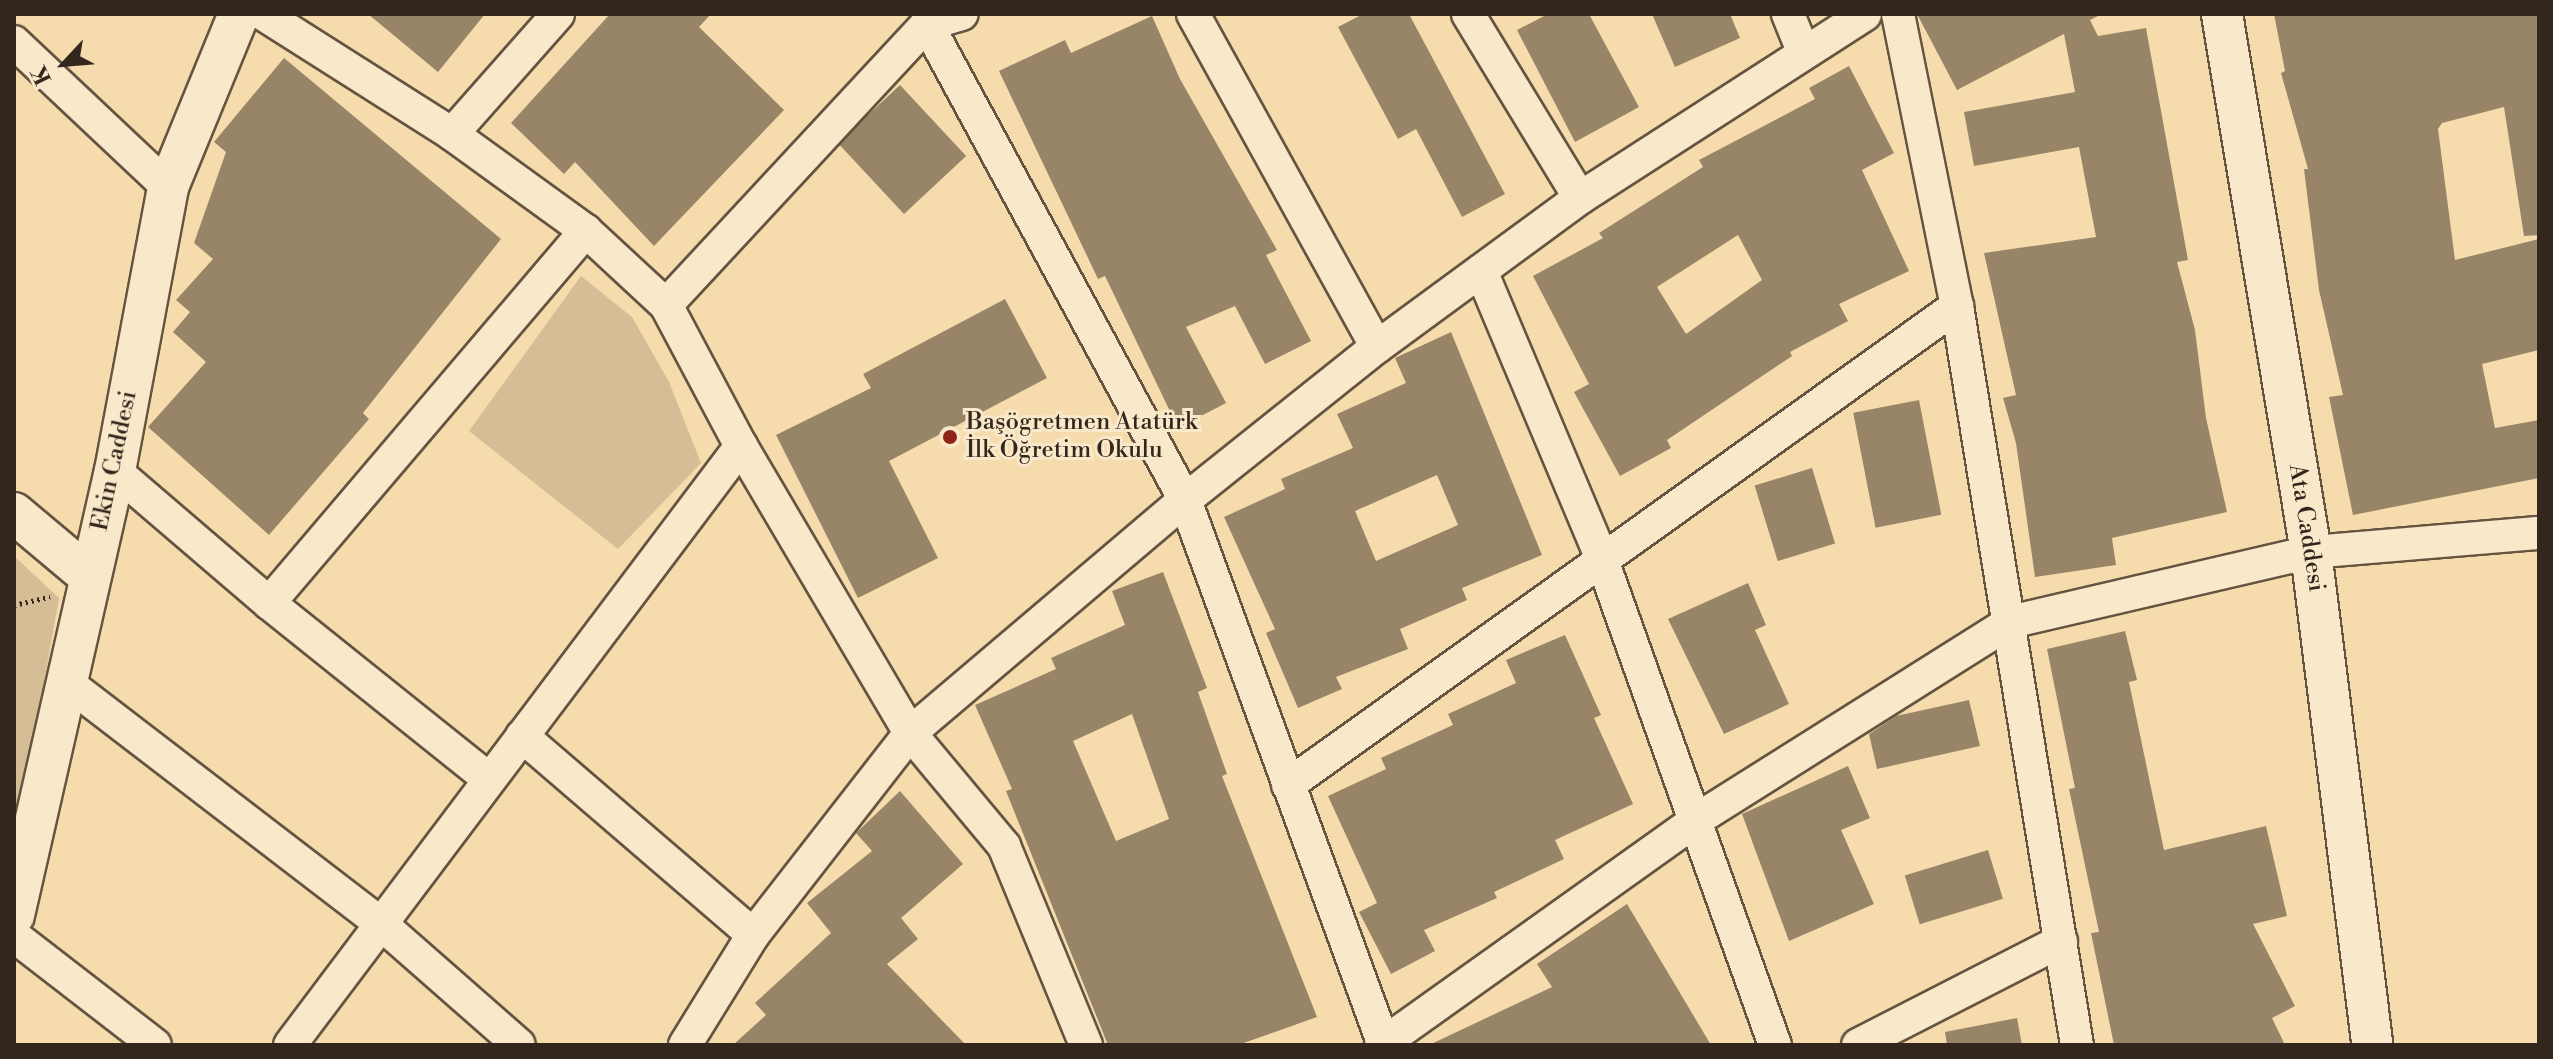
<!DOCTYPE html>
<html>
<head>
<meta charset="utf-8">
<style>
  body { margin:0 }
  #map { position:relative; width:2553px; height:1059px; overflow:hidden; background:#f6dcad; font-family:"Libre Bodoni",serif }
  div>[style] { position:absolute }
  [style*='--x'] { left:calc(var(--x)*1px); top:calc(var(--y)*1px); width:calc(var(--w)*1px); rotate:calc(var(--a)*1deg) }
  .green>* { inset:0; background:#d5bd95 }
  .building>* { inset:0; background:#988568; transform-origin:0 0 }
  .path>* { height:5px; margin-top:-2.5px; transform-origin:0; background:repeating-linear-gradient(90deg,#33261d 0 2px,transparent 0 6px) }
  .roads { filter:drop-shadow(2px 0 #645441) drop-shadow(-2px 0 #645441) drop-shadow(0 2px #645441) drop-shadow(0 -2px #645441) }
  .minor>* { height:32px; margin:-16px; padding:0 16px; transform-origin:16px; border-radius:16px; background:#f9e8ca }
  .tertiary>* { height:40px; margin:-20px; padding:0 20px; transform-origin:20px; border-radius:20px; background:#f9e8ca }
  .dots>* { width:22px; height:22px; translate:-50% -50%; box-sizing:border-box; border:4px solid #f9e8ca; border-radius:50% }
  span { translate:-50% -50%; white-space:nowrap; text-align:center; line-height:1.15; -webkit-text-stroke:6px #f9e8ca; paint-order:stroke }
  .poi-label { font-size:24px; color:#33261d }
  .left { translate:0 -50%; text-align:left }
  .street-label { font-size:24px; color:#33261d }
  .frame { position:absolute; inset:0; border:16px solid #33261d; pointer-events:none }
  .north { position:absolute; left:24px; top:24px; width:80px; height:80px; -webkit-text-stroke:6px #f9e8ca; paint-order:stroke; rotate:244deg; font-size:22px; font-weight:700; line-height:32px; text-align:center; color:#33261d }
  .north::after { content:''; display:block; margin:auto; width:28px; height:36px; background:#33261d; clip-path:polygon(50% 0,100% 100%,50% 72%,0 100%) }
</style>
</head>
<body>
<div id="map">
  <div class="green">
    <div style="clip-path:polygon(581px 276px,632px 317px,669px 382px,701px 463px,618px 549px,469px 431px)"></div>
    <div style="clip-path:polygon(14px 556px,59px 598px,14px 853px)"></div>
  </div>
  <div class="building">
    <div style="clip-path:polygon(368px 14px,485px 14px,438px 72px)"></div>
    <div style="clip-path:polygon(610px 14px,711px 14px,699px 27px,784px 110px,654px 246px,575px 162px,564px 174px,511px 123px)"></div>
    <div style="clip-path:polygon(1363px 14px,1409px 14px,1505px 194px,1462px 217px,1416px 129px,1398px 139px,1338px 27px)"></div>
    <div style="clip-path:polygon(1548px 14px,1589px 14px,1639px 107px,1575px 142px,1517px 30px)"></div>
    <div style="clip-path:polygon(1652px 14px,1730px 14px,1740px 38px,1675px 67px)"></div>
    <div style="clip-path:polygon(1917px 14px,2102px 14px,2090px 20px,2098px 36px,2146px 28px,2188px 260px,2177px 262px,2195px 330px,2206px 418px,2227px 512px,2112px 538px,2116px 565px,2035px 577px,2016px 443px,2003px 398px,2016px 395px,1984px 253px,2096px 237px,2079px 147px,1974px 166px,1964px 112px,2075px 92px,2064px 34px,1957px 90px)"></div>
    <div style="clip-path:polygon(2274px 14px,2539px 14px,2539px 235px,2524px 236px,2504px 107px,2442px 123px,2438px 129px,2455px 260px,2539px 239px,2539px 350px,2482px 364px,2495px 428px,2539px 420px,2539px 478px,2353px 515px,2329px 397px,2343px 395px,2319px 290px,2304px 169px,2308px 169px,2281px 73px,2285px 71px)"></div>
    <div style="clip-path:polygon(1152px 16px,1180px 79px,1277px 250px,1266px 255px,1311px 341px,1265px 364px,1235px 306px,1186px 327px,1226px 403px,1178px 428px,1105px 276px,1098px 279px,999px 71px,1065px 40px,1071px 53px)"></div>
    <div style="clip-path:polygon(284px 58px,501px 239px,363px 413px,369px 419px,269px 535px,148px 427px,206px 362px,173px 332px,190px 312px,176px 300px,213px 259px,194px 243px,226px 152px,214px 142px)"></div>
    <div style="clip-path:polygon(evenodd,1849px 66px,1894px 153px,1862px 170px,1909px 271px,1839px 304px,1848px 321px,1790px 352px,1792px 356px,1667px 440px,1671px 448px,1620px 476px,1574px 392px,1589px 384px,1533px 276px,1603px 238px,1599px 233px,1703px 167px,1699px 160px,1815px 99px,1809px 88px,1849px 66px,1738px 235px,1762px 280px,1686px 334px,1657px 287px,1738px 235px)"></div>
    <div style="left:900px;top:85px;width:97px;height:85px;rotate:47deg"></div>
    <div style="clip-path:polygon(1005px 299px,1047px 378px,889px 461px,938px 558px,858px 598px,776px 435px,871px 388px,863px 374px)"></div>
    <div style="clip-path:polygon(evenodd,1451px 332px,1542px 555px,1462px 588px,1467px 600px,1400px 629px,1408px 649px,1336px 677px,1342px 689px,1298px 708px,1266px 633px,1275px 629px,1224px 517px,1285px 489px,1281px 479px,1353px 448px,1337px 414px,1406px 383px,1395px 358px,1451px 332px,1437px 475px,1458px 525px,1376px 561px,1355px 511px,1437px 475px)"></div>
    <div style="left:1919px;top:400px;width:117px;height:67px;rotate:79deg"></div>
    <div style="left:1812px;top:468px;width:79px;height:60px;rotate:73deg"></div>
    <div style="clip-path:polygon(evenodd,1163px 572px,1207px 688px,1198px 692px,1227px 774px,1222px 776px,1317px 1017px,1238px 1045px,1108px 1045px,1006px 791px,1012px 789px,975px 705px,1056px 669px,1051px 658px,1125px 625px,1112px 591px,1163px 572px,1132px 714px,1169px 819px,1116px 841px,1073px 741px,1132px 714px)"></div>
    <div style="clip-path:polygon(1748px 583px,1766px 625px,1755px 630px,1789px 704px,1724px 734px,1668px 619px)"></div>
    <div style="clip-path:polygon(2125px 631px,2137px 680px,2129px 682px,2164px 850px,2266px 826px,2287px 916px,2253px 924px,2295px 1006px,2272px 1018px,2285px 1045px,2114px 1045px,2091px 933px,2099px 932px,2069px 789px,2075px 788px,2047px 649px)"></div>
    <div style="clip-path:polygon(1565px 635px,1601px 715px,1594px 718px,1633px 804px,1555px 840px,1564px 859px,1494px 892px,1497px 898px,1424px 930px,1435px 951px,1391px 974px,1359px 912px,1377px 903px,1328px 796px,1386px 769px,1381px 758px,1453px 725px,1448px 714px,1516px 683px,1506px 660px)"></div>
    <div style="clip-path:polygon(1969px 700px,1980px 746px,1877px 769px,1869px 734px,1896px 716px)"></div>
    <div style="clip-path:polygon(1848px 766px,1870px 818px,1841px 830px,1874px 904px,1789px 941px,1742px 814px)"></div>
    <div style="clip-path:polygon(900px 791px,963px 864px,901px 918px,918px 939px,887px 964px,966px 1045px,733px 1045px,766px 1015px,755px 1003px,831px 933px,807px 903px,872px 851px,856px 833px)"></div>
    <div style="left:1988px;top:850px;width:51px;height:87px;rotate:73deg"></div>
    <div style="clip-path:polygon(1627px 904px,1711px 1045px,1429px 1045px,1552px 987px,1537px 964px)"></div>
    <div style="clip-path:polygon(2017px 1018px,2022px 1045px,1947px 1045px,1945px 1032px)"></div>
  </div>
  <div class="path">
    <div style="--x:14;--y:605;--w:37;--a:-13"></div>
  </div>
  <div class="roads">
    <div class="minor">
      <div style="--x:263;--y:14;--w:224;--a:32.4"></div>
      <div style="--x:452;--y:134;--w:165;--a:35.9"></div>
      <div style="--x:586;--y:231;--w:109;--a:42.8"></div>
      <div style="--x:666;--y:305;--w:160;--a:62"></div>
      <div style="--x:741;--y:446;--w:333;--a:59.5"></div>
      <div style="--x:910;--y:733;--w:147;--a:50.2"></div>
      <div style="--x:1004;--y:846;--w:215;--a:67.6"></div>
      <div style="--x:1193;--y:14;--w:380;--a:61.1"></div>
      <div style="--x:1468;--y:14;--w:215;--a:58.7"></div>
      <div style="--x:1788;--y:14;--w:40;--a:68"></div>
      <div style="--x:1898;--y:14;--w:298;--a:78.6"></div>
      <div style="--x:1957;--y:306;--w:749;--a:80.78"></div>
      <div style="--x:927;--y:24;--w:541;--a:61.54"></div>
      <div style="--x:1185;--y:500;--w:580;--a:69.94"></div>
      <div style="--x:14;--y:42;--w:212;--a:43.3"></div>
      <div style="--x:452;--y:134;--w:160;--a:-48.5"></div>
      <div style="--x:1481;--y:271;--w:310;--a:67.2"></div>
      <div style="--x:1601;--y:557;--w:518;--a:70.38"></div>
      <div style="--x:666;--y:305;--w:384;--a:-47.1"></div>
      <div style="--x:927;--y:24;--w:36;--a:-16"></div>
      <div style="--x:115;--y:471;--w:203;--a:40.6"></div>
      <div style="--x:269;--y:603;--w:282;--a:38.7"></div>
      <div style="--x:269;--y:603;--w:489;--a:-49.6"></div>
      <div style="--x:66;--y:682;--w:394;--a:37.5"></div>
      <div style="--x:379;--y:922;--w:186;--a:41.3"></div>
      <div style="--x:522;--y:736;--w:305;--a:40.7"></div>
      <div style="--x:1288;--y:785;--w:823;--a:-35.6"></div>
      <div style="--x:14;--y:936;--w:178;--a:37.7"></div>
      <div style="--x:290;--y:1045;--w:750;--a:-53.02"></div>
      <div style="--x:685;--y:1045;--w:129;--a:-58.3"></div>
      <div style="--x:753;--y:935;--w:256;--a:-52.1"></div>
      <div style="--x:910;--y:733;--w:360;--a:-40.3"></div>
      <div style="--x:1185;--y:500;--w:246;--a:-38.6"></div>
      <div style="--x:1377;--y:347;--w:252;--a:-36.3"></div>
      <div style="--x:1580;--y:198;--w:339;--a:-32.8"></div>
      <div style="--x:1381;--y:1045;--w:387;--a:-35.5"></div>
      <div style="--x:1696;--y:820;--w:371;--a:-32.2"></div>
      <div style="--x:2010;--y:622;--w:309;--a:-13.1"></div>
      <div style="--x:2311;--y:552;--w:229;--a:-4.8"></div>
      <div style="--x:1858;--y:1045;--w:228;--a:-27.1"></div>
    </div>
    <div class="tertiary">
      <div style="--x:2222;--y:14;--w:545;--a:80.61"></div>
      <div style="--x:2311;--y:552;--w:497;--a:82.9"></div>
      <div style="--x:14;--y:513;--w:98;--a:40"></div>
      <div style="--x:14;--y:915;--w:455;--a:-77.2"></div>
      <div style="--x:115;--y:471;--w:289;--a:-79.4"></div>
      <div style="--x:168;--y:187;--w:187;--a:-67.7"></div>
    </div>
  </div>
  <div class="dots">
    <div style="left:950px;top:437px;background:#8f2418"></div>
  </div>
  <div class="poi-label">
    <span class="left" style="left:966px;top:437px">Başögretmen Atatürk<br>İlk Öğretim Okulu</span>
  </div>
  <div class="street-label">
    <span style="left:115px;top:461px;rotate:-78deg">Ekin Caddesi</span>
    <span style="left:2306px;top:528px;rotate:81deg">Ata Caddesi</span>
  </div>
  <div class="frame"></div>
  <div class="north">K</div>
</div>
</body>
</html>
